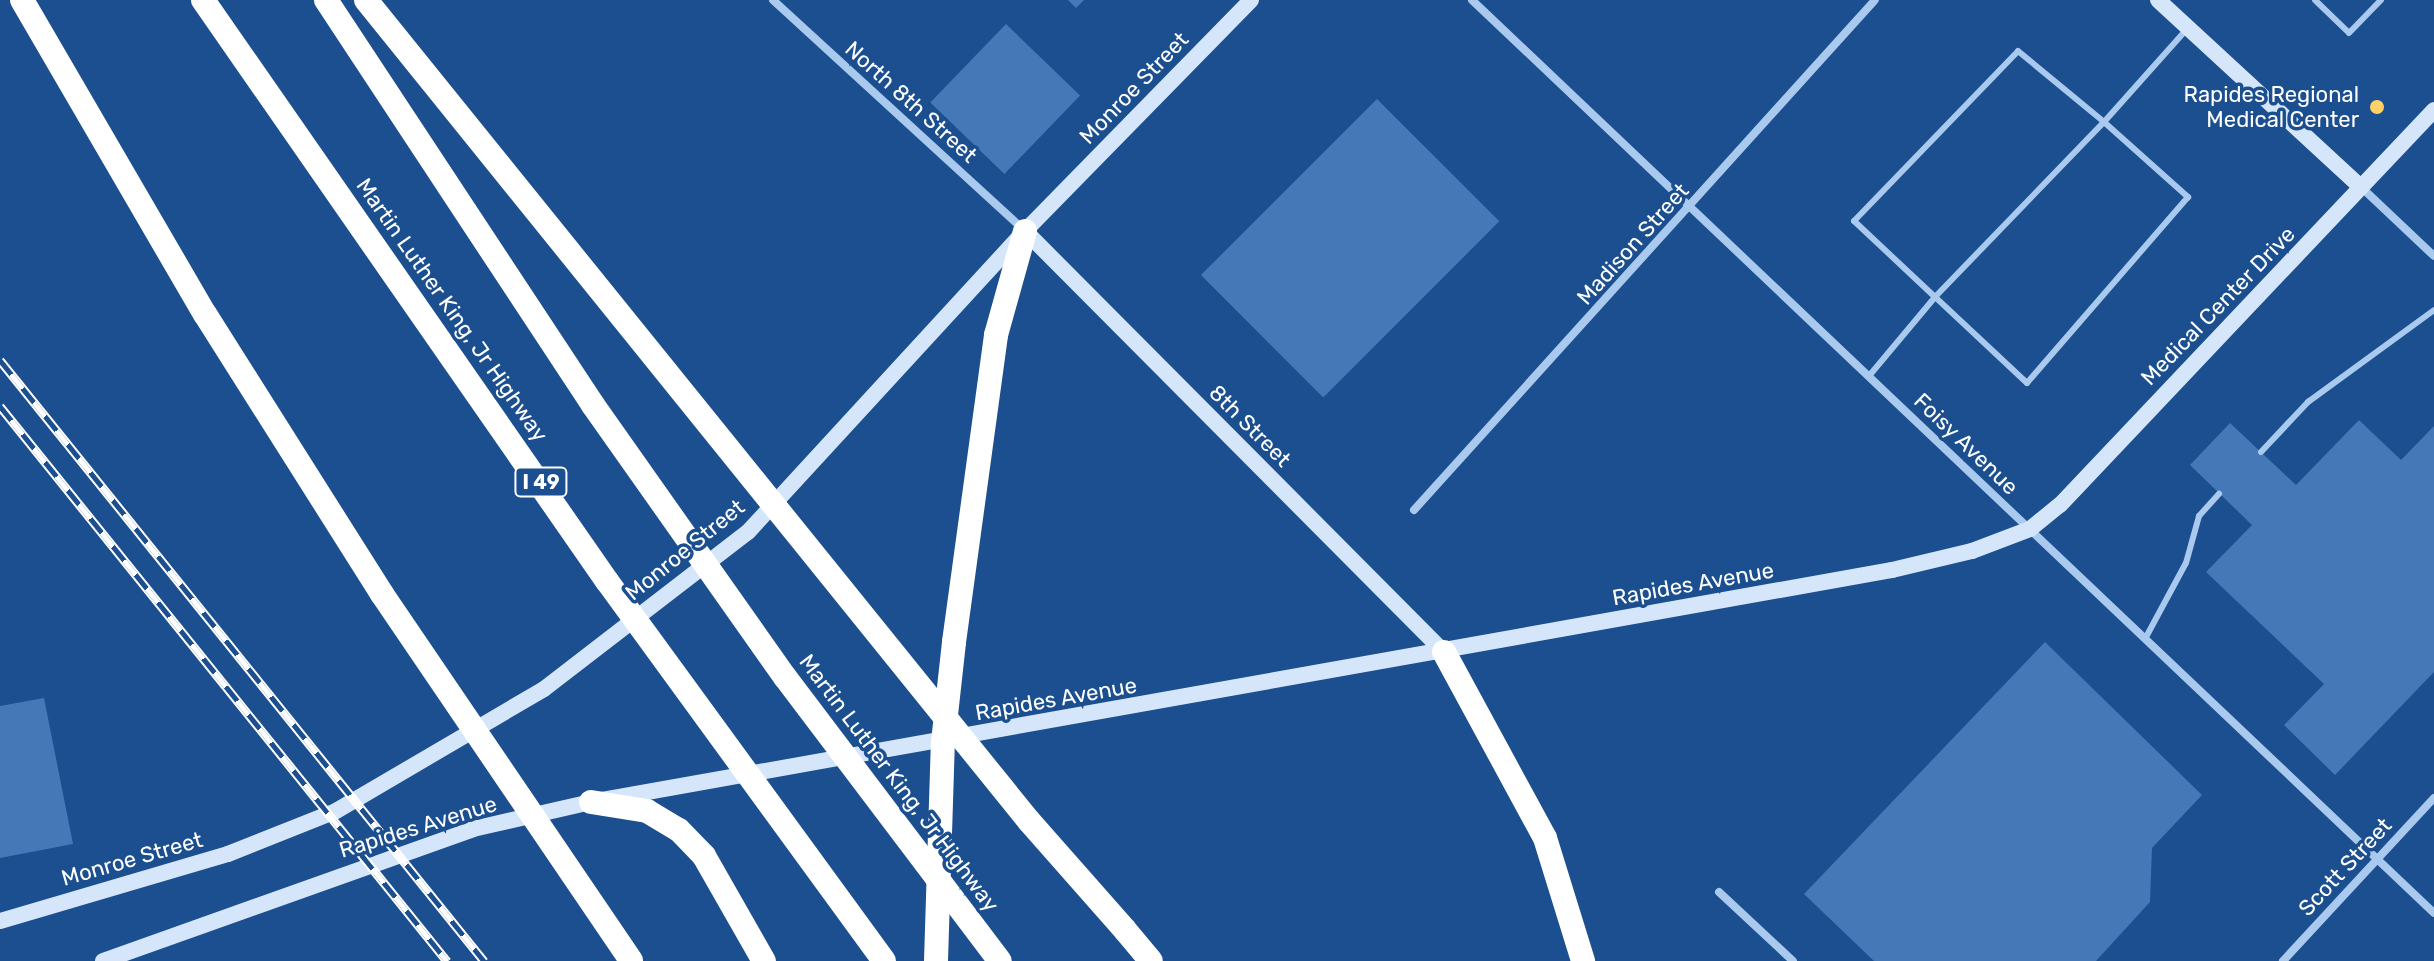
<!DOCTYPE html>
<html>
<head>
<meta charset="utf-8">
<style>
  body { margin:0 }
  #map { position:relative; width:2434px; height:961px; overflow:hidden; background:#1b4f8f; font-family:Rubik,sans-serif }
  div>[style] { position:absolute }
  [style*='--x'] { left:calc(var(--x)*1px); top:calc(var(--y)*1px); width:calc(var(--w)*1px); rotate:calc(var(--a)*1deg) }
  .building>* { inset:0; background:#4478b7; transform-origin:0 0 }
  .service>* { height:6px; margin:-3px; padding:0 3px; transform-origin:3px; border-radius:3px; background:#a9c9ee }
  .minor>* { height:8px; margin:-4px; padding:0 4px; transform-origin:4px; border-radius:4px; background:#a9c9ee }
  .secondary>* { height:16px; margin:-8px; padding:0 8px; transform-origin:8px; border-radius:8px; background:#d6e6fa }
  .motorway>* { height:24px; margin:-12px; padding:0 12px; transform-origin:12px; border-radius:12px; background:#fff }
  .rail>* { height:9px; margin-top:-4.5px; transform-origin:0; background:repeating-linear-gradient(90deg,#1b4f8f 0 18px,#fff 0 36px); box-sizing:border-box; border-block:2px solid #fff }
  .motorway-bridge>* { height:24px; margin:-12px; padding:0 12px; transform-origin:12px; border-radius:12px; background:#fff }
  .dots>* { width:22px; height:22px; translate:-50% -50%; box-sizing:border-box; border:4px solid #1b4f8f; border-radius:50% }
  span { translate:-50% -50%; white-space:nowrap; text-align:center; line-height:1.15; -webkit-text-stroke:7px #1b4f8f; paint-order:stroke }
  .shield-label span { padding:2px 6px; background:#1b4f8f; border:2px solid; border-radius:6px; -webkit-text-stroke-width:0 }
  .shield-label { font-size:20px; color:#fff; font-weight:700 }
  .street-label { font-size:22px; color:#fff }
  .poi-label { font-size:22px; color:#fff }
  .right { translate:-100% -50%; text-align:right }
</style>
</head>
<body>
<div id="map">
  <div class="building">
    <div style="clip-path:polygon(1068px 0,1084px 0,1076px 8px)"></div>
    <div style="left:1006px;top:24px;width:103px;height:109px;rotate:44deg"></div>
    <div style="left:1377px;top:99px;width:173px;height:249px;rotate:45deg"></div>
    <div style="clip-path:polygon(2359px 420px,2401px 460px,2434px 426px,2434px 672px,2335px 775px,2284px 725px,2324px 684px,2206px 572px,2252px 525px,2190px 465px,2230px 423px,2296px 485px)"></div>
    <div style="clip-path:polygon(2045px 642px,2202px 795px,2152px 848px,2150px 902px,2096px 961px,1874px 961px,1804px 894px)"></div>
    <div style="clip-path:polygon(44px 698px,73px 844px,0 858px,0 706px)"></div>
  </div>
  <div class="service">
    <div style="--x:2315;--y:0;--w:47;--a:44.1"></div>
    <div style="--x:2349;--y:33;--w:46;--a:-45.9"></div>
    <div style="--x:1869;--y:376;--w:103;--a:-50.1"></div>
    <div style="--x:1935;--y:297;--w:243;--a:-46"></div>
    <div style="--x:2104;--y:122;--w:113;--a:41.8"></div>
    <div style="--x:2188;--y:197;--w:246;--a:130.9"></div>
    <div style="--x:2027;--y:383;--w:126;--a:-136.9"></div>
    <div style="--x:1935;--y:297;--w:111;--a:-136.8"></div>
    <div style="--x:1854;--y:221;--w:236;--a:-46"></div>
    <div style="--x:2018;--y:51;--w:112;--a:39.5"></div>
    <div style="--x:2104;--y:122;--w:123;--a:-48.3"></div>
    <div style="--x:2261;--y:452;--w:69;--a:-46.8"></div>
    <div style="--x:2308;--y:402;--w:156;--a:-36.1"></div>
    <div style="--x:2145;--y:639;--w:86;--a:-61.7"></div>
    <div style="--x:2186;--y:563;--w:49;--a:-74.5"></div>
    <div style="--x:2199;--y:516;--w:30;--a:-48"></div>
  </div>
  <div class="minor">
    <div style="--x:773;--y:0;--w:338;--a:42.5"></div>
    <div style="--x:1472;--y:0;--w:1326;--a:43.5"></div>
    <div style="--x:2361;--y:187;--w:100;--a:43.4"></div>
    <div style="--x:1414;--y:510;--w:687;--a:-47.89"></div>
    <div style="--x:1719;--y:892;--w:101;--a:43"></div>
    <div style="--x:2283;--y:961;--w:222;--a:-47.2"></div>
  </div>
  <div class="secondary">
    <div style="--x:2158;--y:0;--w:276;--a:42.7"></div>
    <div style="--x:1025;--y:231;--w:594;--a:45.14"></div>
    <div style="--x:0;--y:921;--w:238;--a:-16.4"></div>
    <div style="--x:228;--y:854;--w:116;--a:-21.7"></div>
    <div style="--x:336;--y:811;--w:241;--a:-30.4"></div>
    <div style="--x:544;--y:689;--w:257;--a:-37.6"></div>
    <div style="--x:748;--y:532;--w:409;--a:-47.4"></div>
    <div style="--x:1025;--y:231;--w:323;--a:-45.6"></div>
    <div style="--x:103;--y:961;--w:393;--a:-19.6"></div>
    <div style="--x:473;--y:829;--w:121;--a:-12.9"></div>
    <div style="--x:591;--y:802;--w:1322;--a:-10.11"></div>
    <div style="--x:1892;--y:570;--w:82;--a:-13.4"></div>
    <div style="--x:1972;--y:551;--w:62;--a:-20.8"></div>
    <div style="--x:2030;--y:529;--w:38;--a:-39"></div>
    <div style="--x:2060;--y:505;--w:544;--a:-46.56"></div>
  </div>
  <div class="motorway">
    <div style="--x:1444;--y:652;--w:212;--a:61.5"></div>
    <div style="--x:1545;--y:838;--w:129;--a:72.8"></div>
    <div style="--x:591;--y:802;--w:57;--a:9.1"></div>
    <div style="--x:647;--y:811;--w:37;--a:31"></div>
    <div style="--x:679;--y:830;--w:36;--a:46"></div>
    <div style="--x:704;--y:856;--w:121;--a:60.3"></div>
    <div style="--x:1125;--y:930;--w:40;--a:50"></div>
    <div style="--x:936;--y:961;--w:219;--a:-88.2"></div>
    <div style="--x:943;--y:742;--w:101;--a:-83.7"></div>
    <div style="--x:954;--y:642;--w:310;--a:-82.2"></div>
    <div style="--x:996;--y:335;--w:108;--a:-74.4"></div>
  </div>
  <div class="rail">
    <div style="--x:0;--y:360;--w:772;--a:51.15"></div>
    <div style="--x:0;--y:406;--w:713;--a:51.15"></div>
  </div>
  <div class="motorway-bridge">
    <div style="--x:22;--y:0;--w:363;--a:59.8"></div>
    <div style="--x:205;--y:314;--w:331;--a:57.7"></div>
    <div style="--x:382;--y:594;--w:443;--a:55.8"></div>
    <div style="--x:203;--y:0;--w:708;--a:55.19"></div>
    <div style="--x:607;--y:581;--w:470;--a:53.9"></div>
    <div style="--x:326;--y:0;--w:485;--a:56.6"></div>
    <div style="--x:593;--y:405;--w:333;--a:54.8"></div>
    <div style="--x:785;--y:677;--w:356;--a:52.9"></div>
    <div style="--x:366;--y:0;--w:1055;--a:51.08"></div>
    <div style="--x:1029;--y:821;--w:145;--a:48.6"></div>
  </div>
  <div class="dots">
    <div style="left:2377px;top:107px;background:#ffd166"></div>
  </div>
  <div class="shield-label">
    <span style="left:541px;top:482px">I 49</span>
  </div>
  <div class="street-label">
    <span style="left:1134px;top:88px;rotate:-46deg">Monroe Street</span>
    <span style="left:911px;top:102px;rotate:42deg">North 8th Street</span>
    <span style="left:1633px;top:244px;rotate:-48deg">Madison Street</span>
    <span style="left:2218px;top:306px;rotate:-46deg">Medical Center Drive</span>
    <span style="left:452px;top:310px;rotate:55deg">Martin Luther King, Jr Highway</span>
    <span style="left:1250px;top:426px;rotate:45deg">8th Street</span>
    <span style="left:1966px;top:444px;rotate:44deg">Foisy Avenue</span>
    <span style="left:685px;top:550px;rotate:-39deg">Monroe Street</span>
    <span style="left:1693px;top:584px;rotate:-10deg">Rapides Avenue</span>
    <span style="left:1056px;top:699px;rotate:-10deg">Rapides Avenue</span>
    <span style="left:899px;top:783px;rotate:53deg">Martin Luther King, Jr Highway</span>
    <span style="left:418px;top:827px;rotate:-17deg">Rapides Avenue</span>
    <span style="left:132px;top:859px;rotate:-16deg">Monroe Street</span>
    <span style="left:2345px;top:867px;rotate:-47deg">Scott Street</span>
  </div>
  <div class="poi-label">
    <span class="right" style="left:2359px;top:107px">Rapides Regional<br>Medical Center</span>
  </div>
</div>
</body>
</html>
